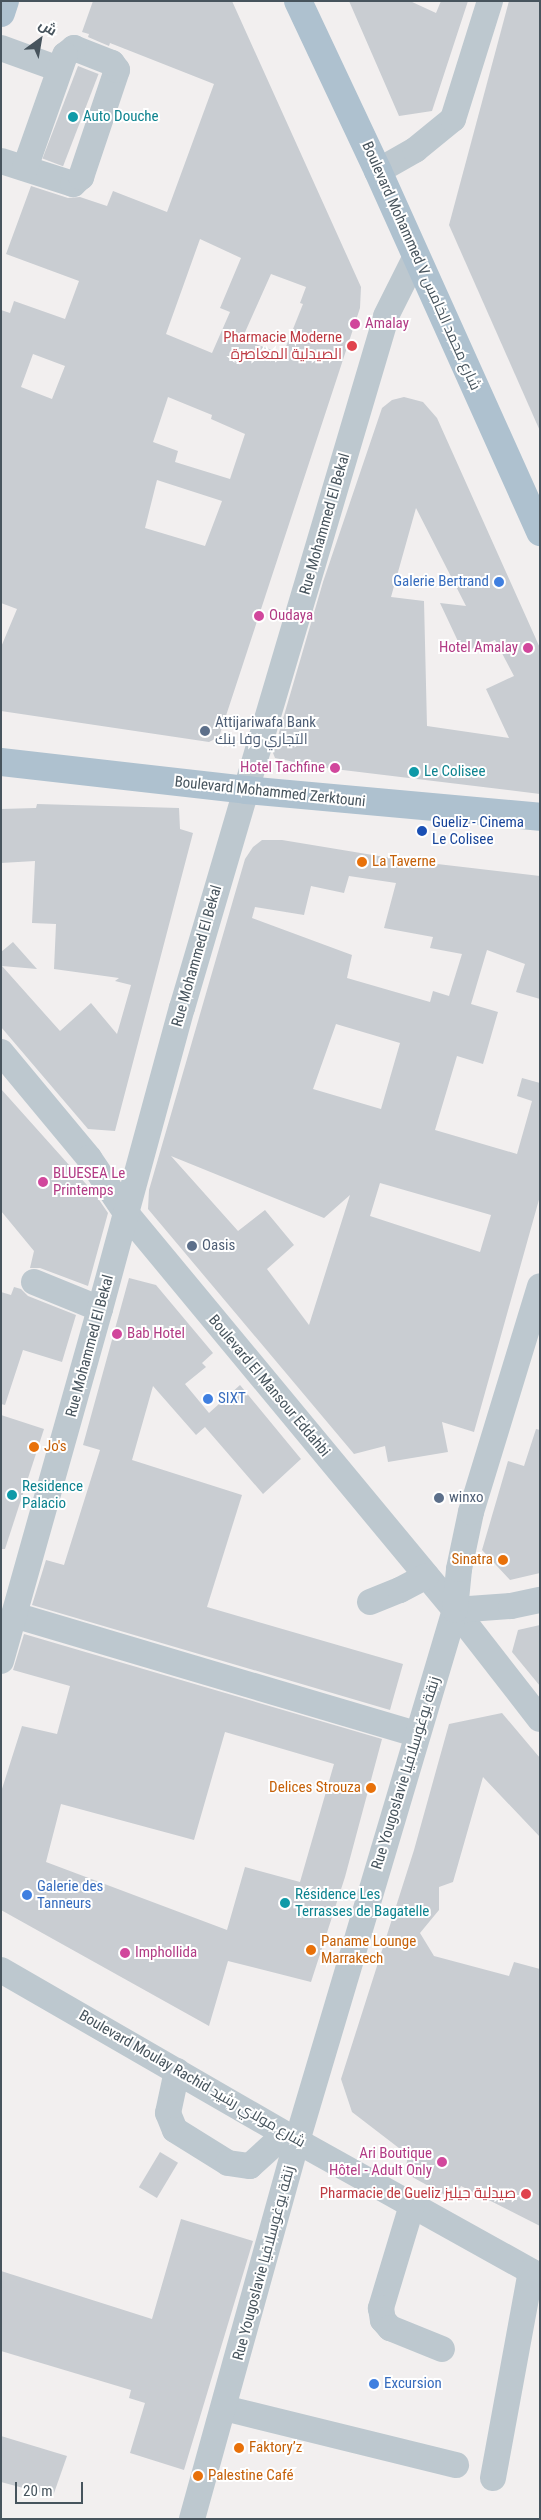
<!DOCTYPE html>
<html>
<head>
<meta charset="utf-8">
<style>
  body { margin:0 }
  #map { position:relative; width:541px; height:2520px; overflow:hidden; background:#f2efef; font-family:"Roboto Condensed",Cairo,sans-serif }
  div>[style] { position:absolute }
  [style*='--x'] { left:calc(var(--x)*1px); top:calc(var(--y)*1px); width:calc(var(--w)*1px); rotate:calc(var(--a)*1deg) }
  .building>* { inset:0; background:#c9cdd2; transform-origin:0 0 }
  .minor>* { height:26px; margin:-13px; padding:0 13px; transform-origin:13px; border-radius:13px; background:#bdc8cf }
  .major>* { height:28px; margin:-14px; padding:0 14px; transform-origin:14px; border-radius:14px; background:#aec1cf }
  .dots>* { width:14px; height:14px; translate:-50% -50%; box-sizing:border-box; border:2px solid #fff; border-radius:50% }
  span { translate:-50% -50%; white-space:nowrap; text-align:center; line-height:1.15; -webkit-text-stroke:4px #fff; paint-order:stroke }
  .culture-label { font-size:15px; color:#0d838f }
  .left { translate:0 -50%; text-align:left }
  .street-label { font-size:15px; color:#47545d }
  .hotel-label { font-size:15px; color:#b23c85 }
  .right { translate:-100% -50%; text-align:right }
  .health-label { font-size:15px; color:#be3a42 }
  .shop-label { font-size:15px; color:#366cbe }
  .service-label { font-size:15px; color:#4e5e75 }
  .transit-label { font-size:15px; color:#164399 }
  .food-label { font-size:15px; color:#c56008 }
  .frame { position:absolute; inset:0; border:2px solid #47545d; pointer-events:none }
  .north { position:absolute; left:15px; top:15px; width:50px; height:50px; -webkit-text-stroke:4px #fff; paint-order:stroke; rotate:32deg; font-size:14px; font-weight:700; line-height:20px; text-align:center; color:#47545d }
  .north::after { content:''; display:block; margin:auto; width:18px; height:22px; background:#47545d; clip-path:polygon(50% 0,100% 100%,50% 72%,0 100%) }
  .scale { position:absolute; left:15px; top:2482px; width:68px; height:22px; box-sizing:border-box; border:2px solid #47545d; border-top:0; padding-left:6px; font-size:15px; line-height:18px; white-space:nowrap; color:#47545d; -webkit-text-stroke:4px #fff; paint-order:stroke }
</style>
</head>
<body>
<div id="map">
  <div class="building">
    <div style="clip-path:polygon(evenodd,93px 1px,232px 1px,361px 287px,360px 308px,219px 737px,209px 742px,1px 711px,1px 647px,17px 609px,1px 603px,1px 310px,10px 313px,14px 301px,65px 319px,79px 281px,6px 254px,31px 186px,68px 198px,80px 197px,107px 206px,113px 191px,167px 212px,214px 84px,110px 43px,109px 46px,88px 37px,89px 34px,82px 32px,93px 1px,200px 239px,241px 258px,220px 308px,230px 312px,212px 353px,166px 334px,200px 239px,93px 1px,271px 274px,306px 287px,300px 303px,303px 304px,283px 354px,242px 339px,271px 274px,93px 1px,33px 354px,65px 366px,52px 399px,21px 387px,33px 354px,93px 1px,168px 397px,212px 415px,211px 419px,245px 434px,230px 479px,175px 462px,178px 451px,153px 442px,168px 397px,93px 1px,157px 480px,222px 501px,205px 546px,145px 528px,157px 480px)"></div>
    <div style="clip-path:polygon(349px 1px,410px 1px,436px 13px,441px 1px,468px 1px,432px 111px,399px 116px)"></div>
    <div style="clip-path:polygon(509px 1px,540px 1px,540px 431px,449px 225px)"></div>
    <div style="left:78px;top:66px;width:22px;height:99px;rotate:21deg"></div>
    <div style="clip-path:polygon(evenodd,404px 397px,423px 402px,437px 418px,540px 648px,540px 794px,318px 767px,275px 758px,273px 753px,323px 582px,382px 408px,392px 400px,404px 397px,416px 508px,466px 606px,440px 603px,463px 652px,495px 640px,514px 676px,486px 689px,509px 738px,427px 726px,424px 601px,391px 597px,416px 508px)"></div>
    <div style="clip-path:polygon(37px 804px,179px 808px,180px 829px,193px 833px,115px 1131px,88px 1129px,1px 1027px,1px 952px,13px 942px,37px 969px,2px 966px,60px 1031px,91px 1003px,117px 1034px,131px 985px,115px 981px,119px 978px,54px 969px,56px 924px,32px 923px,35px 861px,1px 863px,1px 809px,36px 808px)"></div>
    <div style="clip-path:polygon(evenodd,262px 840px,282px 840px,403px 860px,540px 876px,540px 999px,516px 992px,525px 964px,487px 950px,471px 1004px,498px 1012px,483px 1064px,457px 1056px,435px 1130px,517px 1154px,532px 1101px,517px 1096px,522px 1078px,540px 1083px,540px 1196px,474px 1432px,442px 1422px,448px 1452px,388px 1462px,385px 1446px,354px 1454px,148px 1209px,149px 1190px,245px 859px,253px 847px,262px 840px,349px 876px,396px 883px,384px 928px,433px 937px,430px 948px,462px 954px,449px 996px,433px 991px,430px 1002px,347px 978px,352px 955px,252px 918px,255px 907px,304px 915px,311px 886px,344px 893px,349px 876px,262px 840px,336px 1024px,400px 1043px,381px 1109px,313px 1089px,336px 1024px,262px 840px,171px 1156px,324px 1218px,350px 1195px,309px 1325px,267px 1269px,294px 1245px,265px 1210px,238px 1231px,171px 1156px,262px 840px,380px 1183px,491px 1215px,480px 1252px,370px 1216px,380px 1183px)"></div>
    <div style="clip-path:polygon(1px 1089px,95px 1194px,108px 1213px,88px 1286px,40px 1268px,30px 1268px,34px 1251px,1px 1211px)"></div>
    <div style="clip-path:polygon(129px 1278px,156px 1285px,213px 1353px,202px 1363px,206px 1367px,185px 1384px,209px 1413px,240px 1385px,301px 1459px,263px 1494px,205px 1427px,196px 1435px,153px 1386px,132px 1460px,242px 1495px,207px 1607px,403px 1664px,390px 1710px,32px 1605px,46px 1560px,64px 1565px,100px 1450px,83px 1445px)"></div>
    <div style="clip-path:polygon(14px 1287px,21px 1289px,28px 1296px,76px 1315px,62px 1362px,23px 1350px,5px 1405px,1px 1404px,1px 1292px,11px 1295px)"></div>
    <div style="clip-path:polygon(1px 1415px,44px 1429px,5px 1549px,1px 1549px)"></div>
    <div style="clip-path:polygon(536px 1429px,540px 1430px,540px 1573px,510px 1580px,482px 1550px,508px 1461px,524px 1466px)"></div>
    <div style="clip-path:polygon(540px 1625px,540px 1686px,512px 1652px,518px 1630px)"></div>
    <div style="clip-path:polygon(evenodd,24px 1634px,382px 1739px,345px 1877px,311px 1982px,228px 1961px,209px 2026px,1px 1910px,1px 1792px,22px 1726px,57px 1734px,70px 1686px,13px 1670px,24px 1634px,225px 1732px,334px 1764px,300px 1882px,245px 1867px,227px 1930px,46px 1862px,61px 1804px,194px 1840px,225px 1732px)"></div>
    <div style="clip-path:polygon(502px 1713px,540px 1758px,540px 1837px,483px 1777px,453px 1882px,439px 1887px,439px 1910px,420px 1933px,434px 1956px,509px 1976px,514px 1962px,540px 1969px,540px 2226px,461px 2186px,454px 2200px,405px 2173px,408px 2155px,352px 2112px,341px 2079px,414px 1850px,449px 1724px)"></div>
    <div style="left:160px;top:2152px;width:21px;height:41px;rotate:31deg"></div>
    <div style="clip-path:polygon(181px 2219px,253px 2241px,184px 2470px,130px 2453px,145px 2403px,129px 2398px,131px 2390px,1px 2351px,1px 2271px,152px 2319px)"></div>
    <div style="clip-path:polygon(1px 2436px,67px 2456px,53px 2496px,1px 2482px)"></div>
  </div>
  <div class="minor">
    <div style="--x:1;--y:48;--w:62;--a:19.9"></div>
    <div style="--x:1;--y:161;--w:76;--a:17.7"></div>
    <div style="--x:73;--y:184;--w:11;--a:-41"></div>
    <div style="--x:81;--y:177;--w:113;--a:-71.4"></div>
    <div style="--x:117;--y:70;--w:9;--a:-126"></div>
    <div style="--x:112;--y:63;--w:41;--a:-158.5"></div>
    <div style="--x:74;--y:48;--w:11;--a:142"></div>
    <div style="--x:65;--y:55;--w:120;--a:109.5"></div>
    <div style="--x:378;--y:171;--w:43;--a:-29.6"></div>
    <div style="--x:415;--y:150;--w:49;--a:-39.2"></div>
    <div style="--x:453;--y:119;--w:124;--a:-72.6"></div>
    <div style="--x:1;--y:1052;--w:138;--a:50.3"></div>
    <div style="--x:89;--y:1158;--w:66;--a:56.1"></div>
    <div style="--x:126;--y:1213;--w:516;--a:50.35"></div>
    <div style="--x:455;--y:1610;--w:138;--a:52.1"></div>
    <div style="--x:34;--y:1282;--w:71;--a:22.2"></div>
    <div style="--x:370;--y:1602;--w:32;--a:-22"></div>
    <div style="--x:400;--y:1590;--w:30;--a:-28"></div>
    <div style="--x:455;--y:1610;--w:56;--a:-4.1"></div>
    <div style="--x:511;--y:1606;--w:30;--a:-12"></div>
    <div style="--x:14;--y:1615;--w:420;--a:16.5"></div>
    <div style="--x:1;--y:1661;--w:366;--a:-74.3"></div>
    <div style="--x:100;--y:1309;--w:312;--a:-74.8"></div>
    <div style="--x:182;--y:1008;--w:227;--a:-73.6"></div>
    <div style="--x:246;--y:790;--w:494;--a:-73.5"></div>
    <div style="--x:386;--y:316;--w:65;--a:-63.4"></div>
    <div style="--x:1;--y:1970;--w:342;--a:30"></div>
    <div style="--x:297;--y:2141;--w:278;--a:29.1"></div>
    <div style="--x:177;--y:2071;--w:43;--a:102.1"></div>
    <div style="--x:168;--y:2113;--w:18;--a:68"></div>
    <div style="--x:175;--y:2130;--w:62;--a:31.9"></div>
    <div style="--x:228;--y:2163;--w:22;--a:8"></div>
    <div style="--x:250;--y:2166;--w:47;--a:-42.4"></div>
    <div style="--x:412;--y:2205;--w:108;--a:106.8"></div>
    <div style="--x:381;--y:2308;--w:12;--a:81"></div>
    <div style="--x:383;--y:2320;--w:11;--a:49"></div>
    <div style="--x:390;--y:2328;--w:56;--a:22"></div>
    <div style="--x:224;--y:2408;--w:239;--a:13.8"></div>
    <div style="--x:493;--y:2478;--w:210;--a:-79.6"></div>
    <div style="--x:192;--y:2519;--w:392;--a:-74.5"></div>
    <div style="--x:297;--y:2141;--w:554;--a:-73.43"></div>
    <div style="--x:455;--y:1610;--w:41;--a:-84.4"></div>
    <div style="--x:459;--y:1569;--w:58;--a:-78.1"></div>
    <div style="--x:471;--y:1512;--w:236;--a:-73"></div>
  </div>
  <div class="major">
    <div style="--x:298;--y:1;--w:188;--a:64.8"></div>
    <div style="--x:378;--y:171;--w:396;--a:65.8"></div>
    <div style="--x:1;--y:13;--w:13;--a:-72"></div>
    <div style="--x:1;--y:762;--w:247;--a:6.5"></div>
    <div style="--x:246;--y:790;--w:295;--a:5.2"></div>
  </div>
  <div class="dots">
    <div style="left:73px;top:117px;background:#0f9aa8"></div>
    <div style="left:355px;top:324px;background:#d1479c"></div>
    <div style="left:352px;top:346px;background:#e0444e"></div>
    <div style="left:499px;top:582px;background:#3f7fe0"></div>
    <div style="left:259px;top:616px;background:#d1479c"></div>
    <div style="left:528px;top:648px;background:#d1479c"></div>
    <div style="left:205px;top:731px;background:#5c6f8a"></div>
    <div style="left:335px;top:768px;background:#d1479c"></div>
    <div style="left:414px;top:772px;background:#0f9aa8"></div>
    <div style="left:422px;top:831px;background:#1a4fb4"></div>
    <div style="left:362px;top:862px;background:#e8710a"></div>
    <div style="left:43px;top:1182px;background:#d1479c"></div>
    <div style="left:192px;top:1246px;background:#5c6f8a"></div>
    <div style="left:117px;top:1334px;background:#d1479c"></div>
    <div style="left:208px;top:1399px;background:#3f7fe0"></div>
    <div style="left:34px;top:1447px;background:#e8710a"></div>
    <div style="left:12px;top:1495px;background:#0f9aa8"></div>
    <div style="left:439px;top:1498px;background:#5c6f8a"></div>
    <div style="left:503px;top:1560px;background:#e8710a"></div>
    <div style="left:371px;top:1788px;background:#e8710a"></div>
    <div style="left:27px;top:1895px;background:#3f7fe0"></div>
    <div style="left:285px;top:1903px;background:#0f9aa8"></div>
    <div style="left:311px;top:1950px;background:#e8710a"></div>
    <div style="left:125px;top:1953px;background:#d1479c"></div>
    <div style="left:442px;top:2162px;background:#d1479c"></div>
    <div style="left:526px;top:2194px;background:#e0444e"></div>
    <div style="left:374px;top:2384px;background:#3f7fe0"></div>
    <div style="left:239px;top:2448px;background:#e8710a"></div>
    <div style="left:198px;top:2476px;background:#e8710a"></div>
  </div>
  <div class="culture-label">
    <span class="left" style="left:83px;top:117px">Auto Douche</span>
    <span class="left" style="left:424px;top:772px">Le Colisee</span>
    <span class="left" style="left:22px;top:1495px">Residence<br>Palacio</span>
    <span class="left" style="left:295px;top:1903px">Résidence Les<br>Terrasses de Bagatelle</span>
  </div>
  <div class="street-label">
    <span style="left:421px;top:266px;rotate:66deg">Boulevard Mohammed V شارع محمد الخامس</span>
    <span style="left:325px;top:524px;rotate:-74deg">Rue Mohammed El Bekal</span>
    <span style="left:270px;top:792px;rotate:6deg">Boulevard Mohammed Zerktouni</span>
    <span style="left:197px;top:956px;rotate:-74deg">Rue Mohammed El Bekal</span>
    <span style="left:90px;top:1346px;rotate:-75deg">Rue Mohammed El Bekal</span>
    <span style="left:269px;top:1386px;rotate:50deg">Boulevard El Mansour Eddahbi</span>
    <span style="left:406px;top:1773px;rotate:-73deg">Rue Yougoslavie زنقة يوغوسلافيا</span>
    <span style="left:192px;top:2079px;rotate:30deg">Boulevard Moulay Rachid شارع مولاي رشيد</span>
    <span style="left:264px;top:2263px;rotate:-75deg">Rue Yougoslavie زنقة يوغوسلافيا</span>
  </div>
  <div class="hotel-label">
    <span class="left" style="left:365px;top:324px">Amalay</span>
    <span class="left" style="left:269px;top:616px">Oudaya</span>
    <span class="right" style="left:518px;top:648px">Hotel Amalay</span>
    <span class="right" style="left:325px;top:768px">Hotel Tachfine</span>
    <span class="left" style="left:53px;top:1182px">BLUESEA Le<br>Printemps</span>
    <span class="left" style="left:127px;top:1334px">Bab Hotel</span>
    <span class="left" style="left:135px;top:1953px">Imphollida</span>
    <span class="right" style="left:432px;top:2162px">Ari Boutique<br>Hôtel - Adult Only</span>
  </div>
  <div class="health-label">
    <span class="right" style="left:342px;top:346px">Pharmacie Moderne<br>الصيدلية المعاصرة</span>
    <span class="right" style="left:516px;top:2194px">Pharmacie de Gueliz صيدلية جيليز</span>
  </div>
  <div class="shop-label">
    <span class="right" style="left:489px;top:582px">Galerie Bertrand</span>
    <span class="left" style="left:218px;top:1399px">SIXT</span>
    <span class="left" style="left:37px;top:1895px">Galerie des<br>Tanneurs</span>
    <span class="left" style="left:384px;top:2384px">Excursion</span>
  </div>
  <div class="service-label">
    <span class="left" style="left:215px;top:731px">Attijariwafa Bank<br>التجاري وفا بنك</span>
    <span class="left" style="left:202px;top:1246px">Oasis</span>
    <span class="left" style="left:449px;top:1498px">winxo</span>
  </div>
  <div class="transit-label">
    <span class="left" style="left:432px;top:831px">Gueliz - Cinema<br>Le Colisee</span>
  </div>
  <div class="food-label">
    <span class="left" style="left:372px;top:862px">La Taverne</span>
    <span class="left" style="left:44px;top:1447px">Jo's</span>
    <span class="right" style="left:493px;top:1560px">Sinatra</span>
    <span class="right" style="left:361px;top:1788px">Delices Strouza</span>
    <span class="left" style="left:321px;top:1950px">Paname Lounge<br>Marrakech</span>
    <span class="left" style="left:249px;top:2448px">Faktory’z</span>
    <span class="left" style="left:208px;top:2476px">Palestine Café</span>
  </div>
  <div class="frame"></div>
  <div class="north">ش</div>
  <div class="scale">20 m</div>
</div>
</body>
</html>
